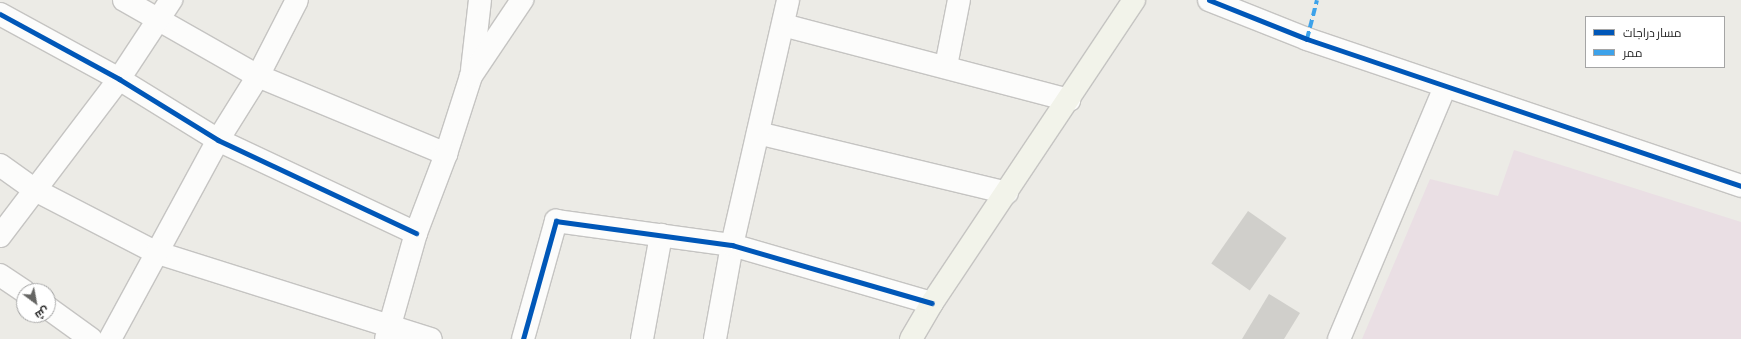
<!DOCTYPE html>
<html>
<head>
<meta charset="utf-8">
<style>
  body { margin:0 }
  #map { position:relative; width:1741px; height:339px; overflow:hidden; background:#ecebe6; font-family:"Sofia Sans Condensed",Cairo,sans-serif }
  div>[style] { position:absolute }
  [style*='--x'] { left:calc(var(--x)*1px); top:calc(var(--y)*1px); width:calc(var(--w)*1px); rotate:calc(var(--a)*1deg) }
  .industrial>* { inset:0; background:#eadfe4 }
  .building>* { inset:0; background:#d0cfcb; transform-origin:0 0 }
  .roads { filter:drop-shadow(1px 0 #c5c4c2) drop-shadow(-1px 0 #c5c4c2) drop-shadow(0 1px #c5c4c2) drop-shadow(0 -1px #c5c4c2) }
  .street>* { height:22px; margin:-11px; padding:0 11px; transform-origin:11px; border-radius:11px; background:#fcfcfb }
  .secondary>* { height:22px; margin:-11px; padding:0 11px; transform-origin:11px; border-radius:11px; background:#f2f3ea }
  .quiet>* { height:4px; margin-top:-2px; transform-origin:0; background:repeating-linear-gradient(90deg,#3da2ea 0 8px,transparent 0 12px) }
  .cycleway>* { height:5px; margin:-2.5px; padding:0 2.5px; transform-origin:2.5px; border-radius:2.5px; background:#0057b8 }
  span { translate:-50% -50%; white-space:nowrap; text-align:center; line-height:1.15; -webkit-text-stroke:3px #fff; paint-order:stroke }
  .legend { position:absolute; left:1585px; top:16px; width:140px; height:52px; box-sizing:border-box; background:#fff; border:1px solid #a5a5a5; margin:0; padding:5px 7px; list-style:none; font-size:12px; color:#1e1e1e }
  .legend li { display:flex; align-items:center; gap:8px; height:20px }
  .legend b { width:20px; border:1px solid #a5a5a5 }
  .north { position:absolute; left:16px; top:283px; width:40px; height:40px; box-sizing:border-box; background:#fff; border:1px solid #a5a5a5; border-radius:50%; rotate:148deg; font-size:11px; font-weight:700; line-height:16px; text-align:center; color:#1e1e1e }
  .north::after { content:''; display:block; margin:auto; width:14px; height:18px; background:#666664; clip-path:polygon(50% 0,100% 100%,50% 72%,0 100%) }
</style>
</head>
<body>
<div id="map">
  <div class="industrial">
    <div style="clip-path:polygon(1514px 150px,1741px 222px,1741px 339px,1362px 339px,1430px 179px,1498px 196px)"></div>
  </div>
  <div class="building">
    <div style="left:1248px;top:211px;width:47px;height:64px;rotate:35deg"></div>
    <div style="clip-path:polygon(1269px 294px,1300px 313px,1284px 339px,1242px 339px)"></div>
  </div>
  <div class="roads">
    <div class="street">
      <div style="--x:124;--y:0;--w:154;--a:29.6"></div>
      <div style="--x:258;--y:76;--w:204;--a:22.5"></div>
      <div style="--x:1209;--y:0;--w:105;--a:21.7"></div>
      <div style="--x:1307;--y:39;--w:458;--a:18.7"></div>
      <div style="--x:0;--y:14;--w:136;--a:28.6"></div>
      <div style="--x:119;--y:79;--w:116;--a:31.6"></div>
      <div style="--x:218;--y:140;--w:219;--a:25.2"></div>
      <div style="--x:783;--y:25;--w:296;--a:14.7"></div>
      <div style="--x:946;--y:66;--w:67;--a:-78.9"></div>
      <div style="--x:472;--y:70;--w:70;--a:-83.5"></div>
      <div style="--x:758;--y:133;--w:256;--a:13.5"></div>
      <div style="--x:0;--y:165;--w:43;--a:35.5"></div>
      <div style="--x:35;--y:190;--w:135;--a:27.3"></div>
      <div style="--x:155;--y:252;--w:289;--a:17.5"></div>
      <div style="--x:0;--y:236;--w:197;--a:-52.8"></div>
      <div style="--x:119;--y:79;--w:95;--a:-56.6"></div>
      <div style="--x:0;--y:275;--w:29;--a:34"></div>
      <div style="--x:48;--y:308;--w:53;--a:35.8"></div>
      <div style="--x:110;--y:339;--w:226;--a:-61.5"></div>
      <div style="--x:218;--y:140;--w:75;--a:-58"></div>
      <div style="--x:258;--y:76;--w:85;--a:-62.8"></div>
      <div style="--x:386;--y:339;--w:110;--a:-74.2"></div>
      <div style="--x:416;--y:233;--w:85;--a:-69.2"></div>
      <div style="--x:446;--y:154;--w:82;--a:-72.2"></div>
      <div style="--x:471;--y:76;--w:92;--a:-56.1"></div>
      <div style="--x:523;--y:339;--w:123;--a:-74.4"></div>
      <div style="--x:556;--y:221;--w:178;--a:7.8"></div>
      <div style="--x:732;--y:245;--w:208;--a:16.2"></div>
      <div style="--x:642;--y:339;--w:106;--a:-79.6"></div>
      <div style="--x:715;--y:339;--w:96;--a:-79.7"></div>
      <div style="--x:732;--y:245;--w:251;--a:-77.1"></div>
      <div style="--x:1339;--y:339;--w:273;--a:-67.2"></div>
    </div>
    <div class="secondary">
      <div style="--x:911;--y:339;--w:42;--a:-59.7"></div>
      <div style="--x:932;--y:303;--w:364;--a:-56.3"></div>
    </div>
  </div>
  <div class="quiet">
    <div style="--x:1307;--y:39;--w:40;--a:-75.6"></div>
  </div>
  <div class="cycleway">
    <div style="--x:1209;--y:0;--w:105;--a:21.7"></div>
    <div style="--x:1307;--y:39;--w:458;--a:18.7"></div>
    <div style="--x:0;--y:14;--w:136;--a:28.6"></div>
    <div style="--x:119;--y:79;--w:116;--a:31.6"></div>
    <div style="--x:218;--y:140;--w:219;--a:25.2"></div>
    <div style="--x:523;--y:339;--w:123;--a:-74.4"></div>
    <div style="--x:556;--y:221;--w:178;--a:7.8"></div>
    <div style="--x:732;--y:245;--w:208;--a:16.2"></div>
  </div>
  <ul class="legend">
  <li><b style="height:5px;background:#0057b8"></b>مسار دراجات</li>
  <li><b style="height:5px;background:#3da2ea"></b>ممر</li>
  </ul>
  <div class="north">ش</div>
</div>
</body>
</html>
